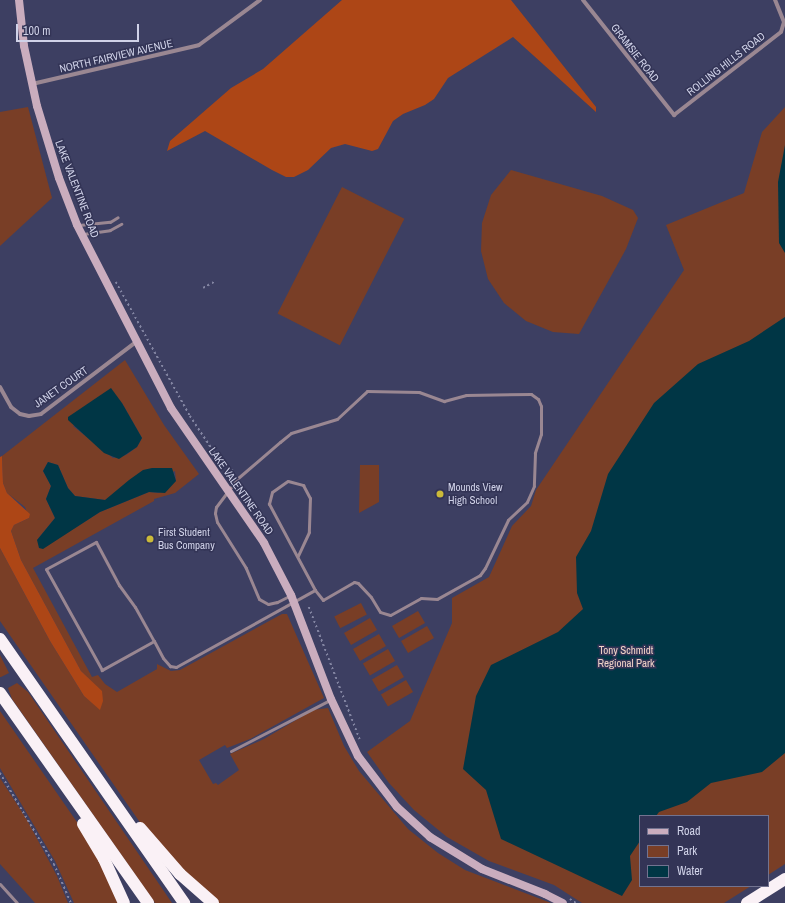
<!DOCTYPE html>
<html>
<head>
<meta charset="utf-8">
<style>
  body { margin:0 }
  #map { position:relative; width:785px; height:903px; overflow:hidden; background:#3d3f62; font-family:"Archivo Narrow",sans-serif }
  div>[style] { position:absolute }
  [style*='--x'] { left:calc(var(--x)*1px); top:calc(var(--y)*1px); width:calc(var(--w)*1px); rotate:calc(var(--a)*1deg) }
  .green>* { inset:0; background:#793e26; transform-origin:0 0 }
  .forest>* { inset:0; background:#ad4616 }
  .water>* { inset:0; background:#003645 }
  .path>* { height:1.5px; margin-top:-0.75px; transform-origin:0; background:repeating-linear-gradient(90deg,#8385a2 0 2px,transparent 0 5px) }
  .lane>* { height:3px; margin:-1.5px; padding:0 1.5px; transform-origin:1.5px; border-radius:1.5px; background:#9a8792 }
  .street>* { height:4px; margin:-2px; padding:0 2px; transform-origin:2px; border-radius:2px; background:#9a8792 }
  .secondary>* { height:8px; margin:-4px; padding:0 4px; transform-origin:4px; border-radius:4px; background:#caadbe }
  .highway>* { height:12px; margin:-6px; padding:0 6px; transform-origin:6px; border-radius:6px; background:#faf1f6 }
  .dots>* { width:11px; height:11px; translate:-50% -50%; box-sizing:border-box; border:2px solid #333456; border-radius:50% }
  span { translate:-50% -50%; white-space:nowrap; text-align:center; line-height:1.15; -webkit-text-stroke:3px #333456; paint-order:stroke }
  .street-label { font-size:11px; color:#d0d2e8 }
  .poi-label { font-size:11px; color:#d0d2e8 }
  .left { translate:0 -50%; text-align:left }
  .park-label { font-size:11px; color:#f0d3c8 }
  .legend { position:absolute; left:639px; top:815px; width:130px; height:72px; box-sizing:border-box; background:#333456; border:1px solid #727390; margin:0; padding:5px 7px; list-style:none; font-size:12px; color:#d0d2e8 }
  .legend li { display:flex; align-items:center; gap:8px; height:20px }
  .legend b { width:20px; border:1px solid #727390 }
  .scale { position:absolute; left:16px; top:24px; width:123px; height:18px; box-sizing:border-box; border:2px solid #d0d2e8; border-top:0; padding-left:5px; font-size:12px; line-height:14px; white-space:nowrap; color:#d0d2e8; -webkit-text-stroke:3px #333456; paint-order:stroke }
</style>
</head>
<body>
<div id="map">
  <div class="green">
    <div style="clip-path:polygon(28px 107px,52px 198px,0 246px,0 112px)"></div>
    <div style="clip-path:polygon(785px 107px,785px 864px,768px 875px,768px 816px,640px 816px,640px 886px,751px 886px,724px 903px,582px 903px,554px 885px,489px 861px,447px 837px,414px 810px,389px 783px,367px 752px,410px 721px,452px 623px,452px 598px,489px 577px,512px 526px,531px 506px,536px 490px,684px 270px,666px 225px,744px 193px,762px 132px)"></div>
    <div style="clip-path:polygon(511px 170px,602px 196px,633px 210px,638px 218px,626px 249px,579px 334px,553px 332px,526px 321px,504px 303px,488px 279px,481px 251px,482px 223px,491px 195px)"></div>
    <div style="left:342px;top:187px;width:70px;height:142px;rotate:27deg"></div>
    <div style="clip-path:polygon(evenodd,125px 360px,164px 425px,199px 474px,175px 493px,154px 499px,154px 501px,33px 568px,92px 677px,98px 675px,105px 684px,117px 692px,157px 669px,157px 664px,171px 671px,180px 670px,282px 614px,287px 614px,324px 698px,250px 739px,227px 748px,225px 745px,199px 760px,213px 784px,216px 783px,218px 785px,239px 770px,230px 754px,264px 739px,313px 710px,328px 708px,344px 746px,359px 771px,408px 829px,438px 853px,465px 870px,551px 903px,217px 903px,155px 844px,0 621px,0 548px,50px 641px,84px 696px,100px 709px,102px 692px,81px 671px,21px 560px,11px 531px,14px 525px,29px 518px,25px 507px,7px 493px,3px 483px,2px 456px,125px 360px,122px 403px,142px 438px,137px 447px,126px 455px,113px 458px,73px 426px,122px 403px,125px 360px,48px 462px,58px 465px,68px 488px,75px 496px,105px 500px,175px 471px,176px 481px,159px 493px,149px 492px,100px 512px,56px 540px,37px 540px,55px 518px,46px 499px,51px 486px,43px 471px,48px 462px)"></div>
    <div style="clip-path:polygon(360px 465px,379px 465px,379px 502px,359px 513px)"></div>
    <div style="left:361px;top:603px;width:13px;height:30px;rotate:63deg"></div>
    <div style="left:418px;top:611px;width:14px;height:30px;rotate:60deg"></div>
    <div style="left:370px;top:618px;width:14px;height:30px;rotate:60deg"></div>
    <div style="left:427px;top:626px;width:14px;height:30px;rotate:60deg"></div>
    <div style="left:379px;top:634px;width:14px;height:30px;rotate:60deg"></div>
    <div style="left:388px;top:649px;width:14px;height:29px;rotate:60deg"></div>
    <div style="clip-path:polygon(0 655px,9px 673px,1px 677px,0 677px)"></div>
    <div style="left:397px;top:665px;width:14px;height:29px;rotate:60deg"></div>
    <div style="left:406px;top:680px;width:14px;height:29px;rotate:60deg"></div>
    <div style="clip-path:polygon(17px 683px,28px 692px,172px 903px,155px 903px,12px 699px,8px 688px)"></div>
    <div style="clip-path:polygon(0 711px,88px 838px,120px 903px,74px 903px,55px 861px,0 768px)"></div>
    <div style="clip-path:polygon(0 778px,26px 818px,57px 876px,68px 903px,35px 903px,0 864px)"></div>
  </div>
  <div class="forest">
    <div style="clip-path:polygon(342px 0,511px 0,596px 107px,596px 112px,513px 37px,448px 78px,434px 99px,425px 105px,403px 114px,393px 121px,378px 149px,372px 151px,345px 144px,331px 148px,308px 170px,294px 177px,286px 177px,272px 170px,205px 131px,167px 151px,170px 141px,231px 88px,263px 69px)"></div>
    <div style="clip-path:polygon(2px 456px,3px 483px,7px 493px,30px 514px,29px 518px,14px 525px,11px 531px,21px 560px,81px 671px,102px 691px,103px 701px,100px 710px,84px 696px,50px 641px,0 548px,0 457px)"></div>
  </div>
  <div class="water">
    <div style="clip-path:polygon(785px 145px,785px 253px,779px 243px,778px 182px)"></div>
    <div style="clip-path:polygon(785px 317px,785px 753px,762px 772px,711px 783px,687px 802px,659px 812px,656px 816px,640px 816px,640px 841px,630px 856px,632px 880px,622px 896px,501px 839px,486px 790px,463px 769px,476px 696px,491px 665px,558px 632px,583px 609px,577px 593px,576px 557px,591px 531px,608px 474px,654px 403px,698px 364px,749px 341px)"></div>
    <div style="clip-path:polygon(111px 388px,122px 403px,142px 438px,137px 447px,119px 459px,104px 453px,68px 420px,68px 417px)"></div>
    <div style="clip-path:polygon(48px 462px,58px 465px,68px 488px,75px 496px,105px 500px,129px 480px,143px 470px,152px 468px,172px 468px,176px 481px,165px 493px,149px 492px,100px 512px,43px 549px,39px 548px,37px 540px,55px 518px,46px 499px,51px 486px,43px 471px)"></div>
  </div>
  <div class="path">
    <div style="--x:116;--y:282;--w:153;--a:61.1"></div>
    <div style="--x:190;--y:416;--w:43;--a:56.3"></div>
    <div style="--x:214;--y:452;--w:27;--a:45"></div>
    <div style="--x:203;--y:288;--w:13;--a:-29"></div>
    <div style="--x:309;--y:607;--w:142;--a:69"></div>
    <div style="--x:0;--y:773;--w:106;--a:59.3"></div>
    <div style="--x:54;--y:864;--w:43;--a:66.4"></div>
    <div style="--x:570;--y:899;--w:7;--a:34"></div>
  </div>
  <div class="lane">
    <div style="--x:79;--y:225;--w:31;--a:-6"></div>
    <div style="--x:110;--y:222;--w:9;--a:-32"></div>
    <div style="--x:83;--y:234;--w:27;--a:-8"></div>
    <div style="--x:110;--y:230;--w:13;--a:-29"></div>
    <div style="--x:291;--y:595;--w:16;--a:153"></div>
    <div style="--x:277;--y:602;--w:9;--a:167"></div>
    <div style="--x:268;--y:604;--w:10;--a:-151"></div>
    <div style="--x:259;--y:599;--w:34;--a:-113"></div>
    <div style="--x:246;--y:568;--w:54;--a:-122.2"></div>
    <div style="--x:217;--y:522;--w:9;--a:-103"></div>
    <div style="--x:215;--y:513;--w:6;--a:-81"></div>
    <div style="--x:216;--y:507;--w:36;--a:-53"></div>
    <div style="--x:238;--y:478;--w:55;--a:-40.6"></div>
    <div style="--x:280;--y:442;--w:14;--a:-39"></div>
    <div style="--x:291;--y:433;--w:48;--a:-16.9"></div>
    <div style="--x:337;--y:419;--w:41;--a:-43"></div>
    <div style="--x:367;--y:391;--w:52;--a:1.1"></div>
    <div style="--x:419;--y:392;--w:27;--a:20"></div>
    <div style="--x:444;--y:401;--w:23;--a:-15"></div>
    <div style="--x:466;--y:395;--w:65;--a:-0.9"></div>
    <div style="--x:531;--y:394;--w:9;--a:36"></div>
    <div style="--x:538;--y:399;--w:8;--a:67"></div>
    <div style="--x:541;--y:406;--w:28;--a:90"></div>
    <div style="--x:541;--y:434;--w:20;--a:108"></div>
    <div style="--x:535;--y:453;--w:33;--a:92"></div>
    <div style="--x:534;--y:486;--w:17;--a:114"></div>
    <div style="--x:527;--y:502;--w:26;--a:137"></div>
    <div style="--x:508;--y:520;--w:53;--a:115.6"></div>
    <div style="--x:485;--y:568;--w:9;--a:126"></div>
    <div style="--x:480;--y:575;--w:49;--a:150.8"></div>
    <div style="--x:437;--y:599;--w:16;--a:-176"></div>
    <div style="--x:421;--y:598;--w:35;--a:151"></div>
    <div style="--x:390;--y:615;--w:10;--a:-163"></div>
    <div style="--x:380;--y:612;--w:17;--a:-121"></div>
    <div style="--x:371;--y:597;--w:19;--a:-133"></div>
    <div style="--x:358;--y:583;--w:4;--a:-166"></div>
    <div style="--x:354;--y:582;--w:36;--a:150"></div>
    <div style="--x:323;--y:600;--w:13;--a:-129"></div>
    <div style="--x:154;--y:641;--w:60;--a:150.9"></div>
    <div style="--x:102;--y:670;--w:115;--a:-119"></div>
    <div style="--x:46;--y:569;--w:57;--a:-28.4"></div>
    <div style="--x:96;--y:542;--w:49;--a:61.9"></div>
    <div style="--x:119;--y:585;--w:27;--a:54"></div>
    <div style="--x:135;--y:607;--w:39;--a:61"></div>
    <div style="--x:154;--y:641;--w:19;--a:62"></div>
    <div style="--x:163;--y:658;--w:11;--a:49"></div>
    <div style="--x:170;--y:666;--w:6;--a:9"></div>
    <div style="--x:176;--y:667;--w:159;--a:-29"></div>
    <div style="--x:315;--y:590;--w:98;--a:-118.1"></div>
    <div style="--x:269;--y:504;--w:12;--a:-76"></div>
    <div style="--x:272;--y:492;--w:19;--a:-35"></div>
    <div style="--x:288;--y:481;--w:16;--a:15"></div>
    <div style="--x:303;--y:485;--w:15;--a:62"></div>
    <div style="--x:310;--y:498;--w:34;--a:92"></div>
    <div style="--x:309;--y:532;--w:26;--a:115"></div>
    <div style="--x:231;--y:751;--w:111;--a:-27.3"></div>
    <div style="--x:0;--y:884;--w:25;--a:48"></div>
  </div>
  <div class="street">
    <div style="--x:583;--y:0;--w:147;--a:51.6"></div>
    <div style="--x:674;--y:115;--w:135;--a:-37.8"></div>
    <div style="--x:781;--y:32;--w:10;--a:-73"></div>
    <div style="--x:784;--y:22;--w:24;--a:-112"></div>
    <div style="--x:32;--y:84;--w:171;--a:-13.1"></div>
    <div style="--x:199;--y:45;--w:76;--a:-36.4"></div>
    <div style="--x:0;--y:387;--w:23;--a:61"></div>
    <div style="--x:11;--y:407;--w:11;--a:38"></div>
    <div style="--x:20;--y:414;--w:9;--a:13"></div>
    <div style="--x:29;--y:416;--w:12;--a:-9"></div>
    <div style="--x:41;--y:414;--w:119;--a:-37.2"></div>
  </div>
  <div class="secondary">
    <div style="--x:19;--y:0;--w:46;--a:83.8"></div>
    <div style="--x:24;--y:46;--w:61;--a:77.8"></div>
    <div style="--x:37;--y:106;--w:75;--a:73"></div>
    <div style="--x:59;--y:178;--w:50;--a:69"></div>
    <div style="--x:77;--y:225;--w:206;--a:62.8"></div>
    <div style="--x:171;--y:408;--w:164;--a:55.4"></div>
    <div style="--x:264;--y:543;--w:59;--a:62.6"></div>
    <div style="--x:291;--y:595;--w:111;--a:69"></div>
    <div style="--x:331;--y:699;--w:63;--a:64.7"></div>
    <div style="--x:358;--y:756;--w:64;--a:52.6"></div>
    <div style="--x:397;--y:807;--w:45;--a:42.3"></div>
    <div style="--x:430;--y:837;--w:61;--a:31.6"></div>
    <div style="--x:482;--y:869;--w:68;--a:21.6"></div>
    <div style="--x:545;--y:894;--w:20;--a:27"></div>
  </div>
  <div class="highway">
    <div style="--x:0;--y:639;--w:322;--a:55.1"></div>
    <div style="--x:0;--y:693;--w:257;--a:54.8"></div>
    <div style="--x:83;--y:824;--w:41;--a:59"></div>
    <div style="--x:104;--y:859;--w:48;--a:65.6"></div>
    <div style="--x:140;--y:828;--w:61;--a:49"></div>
    <div style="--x:180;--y:874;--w:44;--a:41.3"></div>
    <div style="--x:747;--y:903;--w:45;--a:-32.3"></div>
  </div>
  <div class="dots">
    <div style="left:440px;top:494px;background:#cbba39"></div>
    <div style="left:150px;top:539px;background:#cbba39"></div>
  </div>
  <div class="street-label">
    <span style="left:635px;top:53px;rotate:52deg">GRAMSIE ROAD</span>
    <span style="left:116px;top:56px;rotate:-13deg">NORTH FAIRVIEW AVENUE</span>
    <span style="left:726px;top:64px;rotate:-38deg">ROLLING HILLS ROAD</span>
    <span style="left:77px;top:189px;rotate:69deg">LAKE VALENTINE ROAD</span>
    <span style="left:61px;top:387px;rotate:-35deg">JANET COURT</span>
    <span style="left:241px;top:491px;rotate:55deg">LAKE VALENTINE ROAD</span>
  </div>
  <div class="poi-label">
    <span class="left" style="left:448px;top:494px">Mounds View<br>High School</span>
    <span class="left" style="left:158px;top:539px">First Student<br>Bus Company</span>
  </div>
  <div class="park-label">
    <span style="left:626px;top:657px">Tony Schmidt<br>Regional Park</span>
  </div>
  <ul class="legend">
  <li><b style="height:5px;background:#caadbe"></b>Road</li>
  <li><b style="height:11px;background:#793e26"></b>Park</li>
  <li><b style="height:11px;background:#003645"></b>Water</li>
  </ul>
  <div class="scale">100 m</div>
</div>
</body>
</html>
